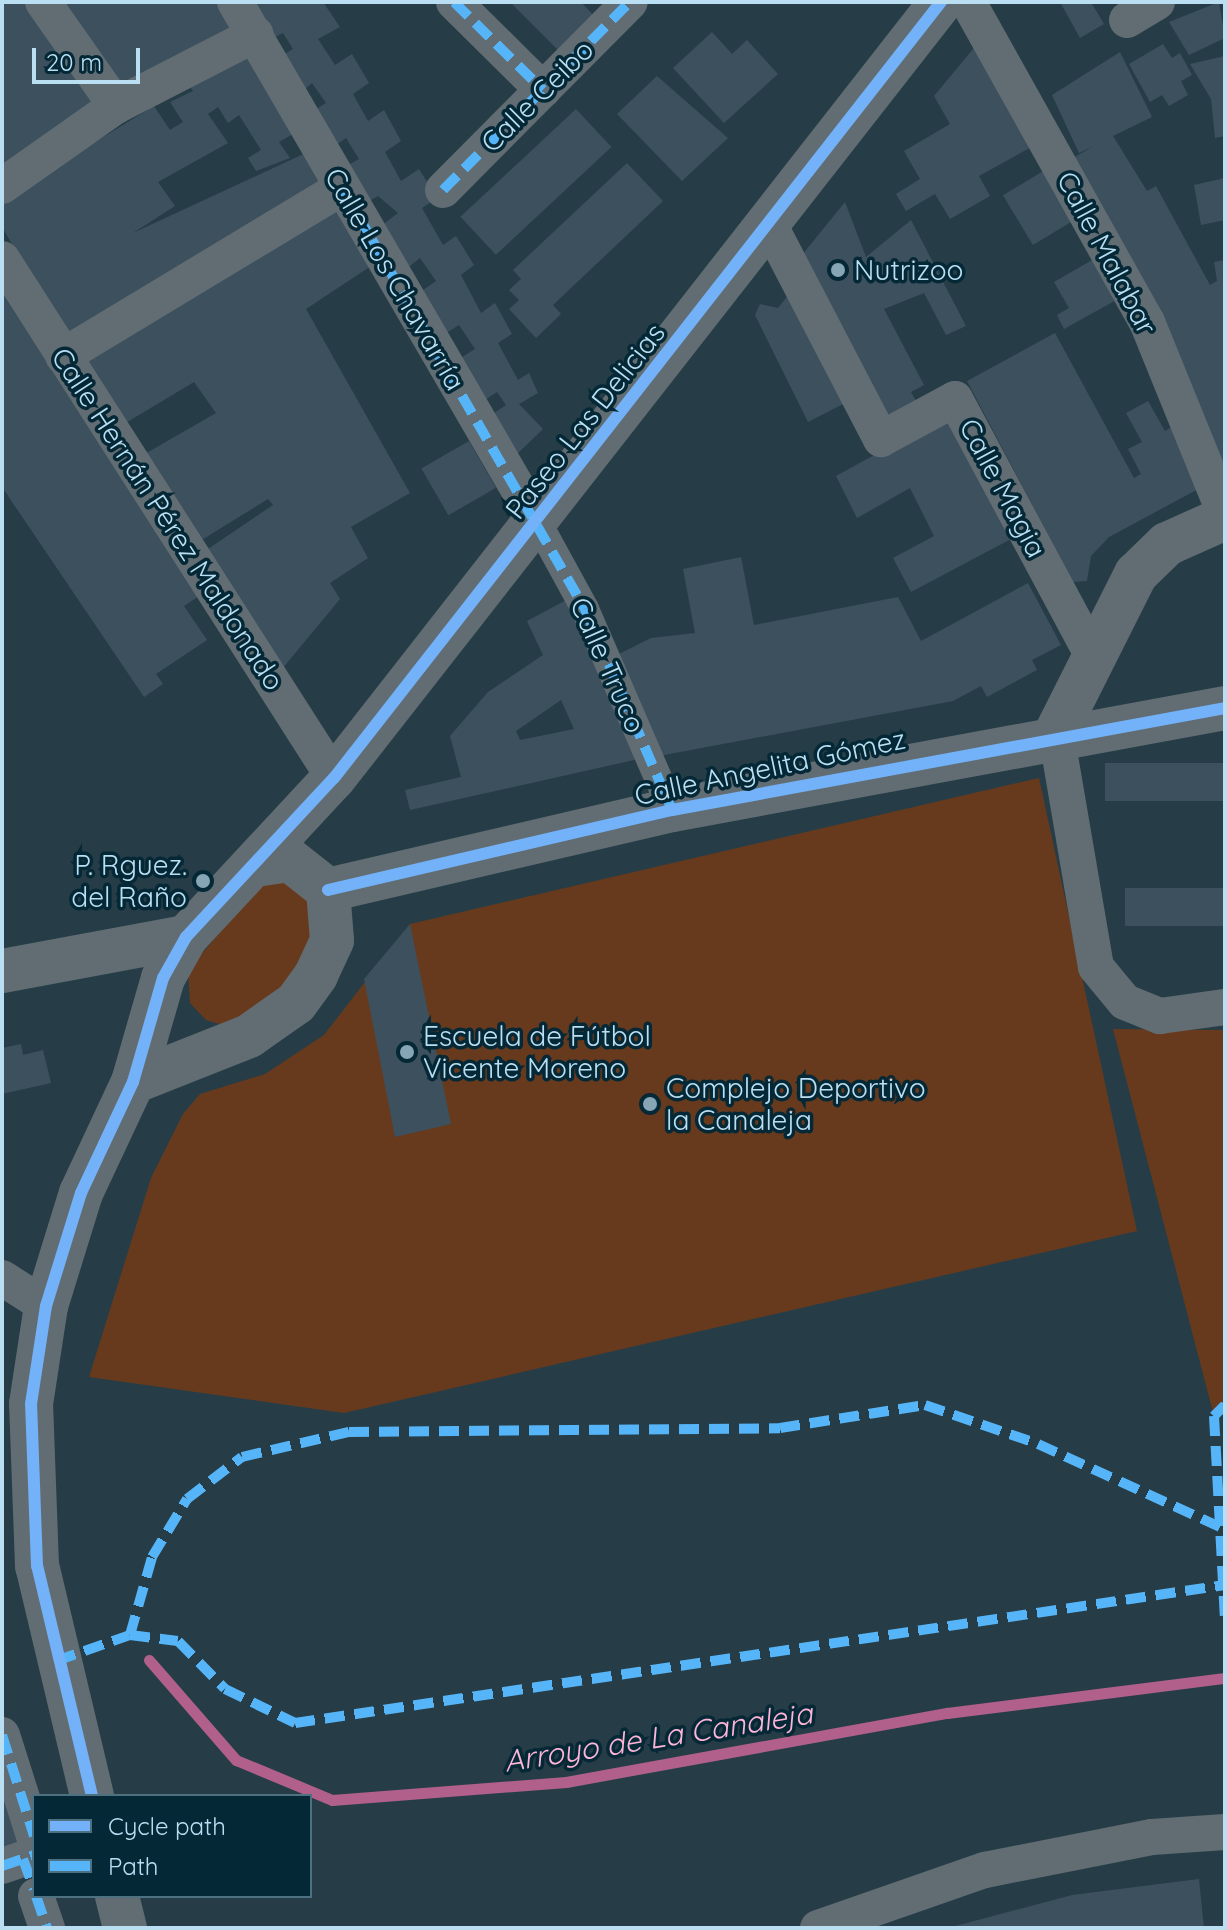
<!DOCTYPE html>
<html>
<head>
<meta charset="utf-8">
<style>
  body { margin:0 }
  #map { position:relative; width:1227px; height:1930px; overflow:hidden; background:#263d47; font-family:Quicksand,sans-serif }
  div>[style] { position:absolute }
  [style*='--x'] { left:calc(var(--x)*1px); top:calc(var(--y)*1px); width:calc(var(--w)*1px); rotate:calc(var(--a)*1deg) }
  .green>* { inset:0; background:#683a1d }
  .stream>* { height:11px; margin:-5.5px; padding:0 5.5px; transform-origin:5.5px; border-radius:5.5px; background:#b1608c }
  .building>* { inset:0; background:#3d505e; transform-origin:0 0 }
  .pedestrian>* { height:28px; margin:-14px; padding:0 14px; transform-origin:14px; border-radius:14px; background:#616d73 }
  .minor>* { height:36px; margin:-18px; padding:0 18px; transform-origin:18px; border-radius:18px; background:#616d73 }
  .tertiary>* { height:44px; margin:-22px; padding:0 22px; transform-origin:22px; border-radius:22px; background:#616d73 }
  .quiet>* { height:10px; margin-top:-5px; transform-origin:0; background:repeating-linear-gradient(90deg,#56b5f8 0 20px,transparent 0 30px) }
  .cycleway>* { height:12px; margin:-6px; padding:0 6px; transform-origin:6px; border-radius:6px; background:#73b2f8 }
  .dots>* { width:22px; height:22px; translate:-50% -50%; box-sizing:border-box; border:4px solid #052836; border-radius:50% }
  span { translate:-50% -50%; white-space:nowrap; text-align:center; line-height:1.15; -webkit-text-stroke:7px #052836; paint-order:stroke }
  .street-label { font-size:28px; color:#badff2 }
  .poi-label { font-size:28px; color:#badff2 }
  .left { translate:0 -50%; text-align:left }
  .right { translate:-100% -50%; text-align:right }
  .water-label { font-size:30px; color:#feb5d7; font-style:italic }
  .frame { position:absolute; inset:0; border:4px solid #badff2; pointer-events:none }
  .legend { position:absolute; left:32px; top:1794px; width:280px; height:104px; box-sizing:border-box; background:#052836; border:2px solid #4d7181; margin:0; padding:10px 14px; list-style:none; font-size:24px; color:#badff2 }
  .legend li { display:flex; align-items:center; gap:16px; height:40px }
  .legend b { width:40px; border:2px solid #4d7181 }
  .scale { position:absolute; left:32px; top:48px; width:108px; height:36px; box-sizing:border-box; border:4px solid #badff2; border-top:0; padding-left:10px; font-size:24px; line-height:28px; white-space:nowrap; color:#badff2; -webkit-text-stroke:6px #052836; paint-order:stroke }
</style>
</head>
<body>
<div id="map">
  <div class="green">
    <div style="clip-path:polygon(1039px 778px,1137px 1231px,344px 1413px,89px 1377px,151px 1178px,183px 1114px,200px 1094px,265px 1074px,324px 1035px,410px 924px)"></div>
    <div style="clip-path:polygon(287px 878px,308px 900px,316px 931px,304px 966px,268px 1001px,226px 1026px,206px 1020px,190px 1003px,188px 970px,261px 884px)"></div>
    <div style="clip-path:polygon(1113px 1029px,1225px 1030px,1225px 1415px,1214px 1416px)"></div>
  </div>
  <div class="stream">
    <div style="--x:149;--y:1660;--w:133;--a:49"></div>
    <div style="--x:236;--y:1760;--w:104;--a:22.6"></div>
    <div style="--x:332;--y:1800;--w:235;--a:-4.4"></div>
    <div style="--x:566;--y:1782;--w:387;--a:-10.3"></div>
    <div style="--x:947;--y:1713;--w:280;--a:-7.2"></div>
  </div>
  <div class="building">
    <div style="clip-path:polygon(2px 2px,28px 2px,98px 101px,2px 169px)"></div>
    <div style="clip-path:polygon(60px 2px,220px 2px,237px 28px,121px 91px)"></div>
    <div style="clip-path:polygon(252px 2px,323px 2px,340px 27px,318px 39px,335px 65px,352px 54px,369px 83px,353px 94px,368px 121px,384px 110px,401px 141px,385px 152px,401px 181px,419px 169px,437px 198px,422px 208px,443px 245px,456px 236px,474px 265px,461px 275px,481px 313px,495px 303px,512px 334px,498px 343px,518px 380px,529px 373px,538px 393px,519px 404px,543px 429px,512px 459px,488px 417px,506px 405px,497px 392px,480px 403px,456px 361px,475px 349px,459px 325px,443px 335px,419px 293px,436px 281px,420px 258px,406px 269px,382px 225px,398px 213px,378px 196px,369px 201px,348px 165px,359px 159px,346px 138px,336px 145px,315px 110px,326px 103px,312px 83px,304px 90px,283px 55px,293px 49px,283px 33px,275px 37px)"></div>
    <div style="clip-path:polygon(510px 2px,581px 2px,594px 16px,559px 51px)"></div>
    <div style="clip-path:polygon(1060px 2px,1091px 2px,1104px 24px,1080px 38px)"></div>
    <div style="clip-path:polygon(1219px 2px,1225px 38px,1189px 55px,1169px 22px)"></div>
    <div style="clip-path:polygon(712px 32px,732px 54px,747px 40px,778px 74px,724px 123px,673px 68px)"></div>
    <div style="clip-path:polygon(978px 43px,1035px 145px,979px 176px,990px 196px,950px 219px,935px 194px,906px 211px,896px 194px,920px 179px,904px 151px,950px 124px,934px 96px)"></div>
    <div style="clip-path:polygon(1163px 44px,1172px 58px,1180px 53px,1192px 75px,1181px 81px,1188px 95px,1169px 106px,1162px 95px,1150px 102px,1129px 64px)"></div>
    <div style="clip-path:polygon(1120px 52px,1152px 117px,1113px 136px,1147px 191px,1156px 186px,1210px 285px,1217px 281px,1214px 262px,1225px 260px,1225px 470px,1071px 159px,1094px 146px,1079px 153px,1052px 95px)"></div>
    <div style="clip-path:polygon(251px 55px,300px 130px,279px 142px,290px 158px,256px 171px,248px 158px,261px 150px,239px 115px,228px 123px,218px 107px,208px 114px,228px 143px,158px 182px,175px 206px,133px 233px,310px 151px,331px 186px,71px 343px,2px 227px,2px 199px,154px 106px,170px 130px,183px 122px,170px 102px,193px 91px,188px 84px)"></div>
    <div style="clip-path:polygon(1225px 56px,1225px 136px,1215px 138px,1211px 99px,1190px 64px)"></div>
    <div style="clip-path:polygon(657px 76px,728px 138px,682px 181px,617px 114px)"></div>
    <div style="left:576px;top:109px;width:52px;height:158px;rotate:47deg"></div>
    <div style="clip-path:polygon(627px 163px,663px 201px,553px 305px,561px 314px,536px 338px,509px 309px,519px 300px,509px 290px,521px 279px,513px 270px)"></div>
    <div style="left:1045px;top:170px;width:58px;height:49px;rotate:59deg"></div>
    <div style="clip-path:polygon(1225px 178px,1225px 220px,1201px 225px,1194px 185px)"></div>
    <div style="clip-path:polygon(845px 202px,866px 257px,911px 220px,966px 326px,946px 335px,924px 293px,884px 309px,924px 385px,911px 392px,920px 408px,887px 425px,798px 260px)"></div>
    <div style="clip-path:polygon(340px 203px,374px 264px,306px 309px,410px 493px,351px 527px,368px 558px,330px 583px,340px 599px,282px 669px,205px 551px,273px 505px,268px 499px,200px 541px,143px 455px,216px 413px,194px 382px,124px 424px,83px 361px)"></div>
    <div style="clip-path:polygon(1094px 259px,1118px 299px,1064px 329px,1057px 315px,1069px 308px,1054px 282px)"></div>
    <div style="clip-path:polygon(2px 293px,199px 596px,184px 606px,207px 640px,156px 674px,163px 684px,144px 697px,2px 487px)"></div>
    <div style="clip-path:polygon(790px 293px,851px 400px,808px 422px,755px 315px,760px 304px,778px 308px)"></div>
    <div style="clip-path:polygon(1055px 333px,1134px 478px,1141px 474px,1128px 449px,1142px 442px,1126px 413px,1148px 401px,1165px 431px,1176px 424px,1202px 487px,1109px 537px,1091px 556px,1087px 581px,1073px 582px,967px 381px)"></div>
    <div style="clip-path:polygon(947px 415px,1011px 539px,911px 592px,893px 558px,934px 536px,910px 488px,857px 518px,836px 476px)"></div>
    <div style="left:469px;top:441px;width:54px;height:55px;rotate:60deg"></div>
    <div style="clip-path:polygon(741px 557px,754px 625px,898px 597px,921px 641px,1028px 583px,1061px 645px,1032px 660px,1037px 670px,987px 697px,981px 686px,953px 701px,659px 756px,611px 658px,651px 638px,695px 633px,683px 569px)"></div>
    <div style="clip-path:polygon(evenodd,570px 598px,643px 758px,410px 810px,405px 790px,461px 777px,450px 736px,488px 692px,543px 655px,527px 621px,570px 598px,561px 700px,574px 729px,520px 740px,516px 731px,561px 700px)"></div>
    <div style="left:1225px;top:763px;width:38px;height:120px;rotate:90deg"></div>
    <div style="left:1225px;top:888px;width:38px;height:100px;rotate:90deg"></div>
    <div style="clip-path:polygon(410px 924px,451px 1124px,395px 1137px,364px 979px)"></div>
    <div style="clip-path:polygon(21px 1044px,23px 1055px,43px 1050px,51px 1083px,2px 1094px,2px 1048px)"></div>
    <div style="clip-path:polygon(2px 1782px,22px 1843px,2px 1850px)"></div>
    <div style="clip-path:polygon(1199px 1879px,1204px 1928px,948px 1928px,1072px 1895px)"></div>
  </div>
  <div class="pedestrian">
    <div style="--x:538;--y:523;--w:98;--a:61.3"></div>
    <div style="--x:585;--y:609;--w:219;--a:66.6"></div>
  </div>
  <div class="minor">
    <div style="--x:43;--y:2;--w:127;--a:54.9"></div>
    <div style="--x:235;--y:2;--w:603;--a:59.82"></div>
    <div style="--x:454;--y:2;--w:125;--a:44.7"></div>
    <div style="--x:968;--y:2;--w:367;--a:60.8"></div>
    <div style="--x:1147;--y:322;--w:207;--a:67.9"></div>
    <div style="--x:1127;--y:20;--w:35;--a:-31"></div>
    <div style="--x:2;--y:186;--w:139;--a:-35.1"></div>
    <div style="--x:116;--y:106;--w:157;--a:-27.2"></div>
    <div style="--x:443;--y:190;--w:265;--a:-45.2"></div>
    <div style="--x:768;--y:222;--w:245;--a:62.5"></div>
    <div style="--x:881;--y:439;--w:84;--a:-28.4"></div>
    <div style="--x:955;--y:399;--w:292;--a:61.8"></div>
    <div style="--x:2;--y:259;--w:616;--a:57.39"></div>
    <div style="--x:63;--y:356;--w:326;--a:-31.1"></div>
    <div style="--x:1056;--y:733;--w:237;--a:80.3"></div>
    <div style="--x:1096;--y:967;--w:45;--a:50.4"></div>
    <div style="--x:1125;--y:1002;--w:38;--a:22"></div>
    <div style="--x:1160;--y:1016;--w:66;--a:-7.9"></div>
    <div style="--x:2;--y:1278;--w:52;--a:32.5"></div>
    <div style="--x:2;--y:1735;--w:106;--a:72.4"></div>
    <div style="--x:2;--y:1866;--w:34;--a:-19"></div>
    <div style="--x:36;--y:1896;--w:34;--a:71"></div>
    <div style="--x:818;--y:1928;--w:177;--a:-19.2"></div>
    <div style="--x:985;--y:1870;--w:170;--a:-11.2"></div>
    <div style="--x:1152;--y:1837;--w:73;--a:-3.9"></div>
  </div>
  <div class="tertiary">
    <div style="--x:1056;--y:733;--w:178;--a:-63.3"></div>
    <div style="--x:1136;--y:574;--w:43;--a:-44.1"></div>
    <div style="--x:1167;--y:544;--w:64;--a:-24.1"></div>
    <div style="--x:328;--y:890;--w:353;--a:-13.1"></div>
    <div style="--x:672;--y:810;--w:562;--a:-10.45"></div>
    <div style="--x:2;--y:971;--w:187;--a:-10.5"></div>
    <div style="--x:133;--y:1082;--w:125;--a:-21.6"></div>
    <div style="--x:249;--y:1036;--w:57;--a:-35.1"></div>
    <div style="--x:296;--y:1003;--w:34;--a:-54"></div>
    <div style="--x:316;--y:975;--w:38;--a:-65"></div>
    <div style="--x:332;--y:940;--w:50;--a:-94.6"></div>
    <div style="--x:328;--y:890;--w:48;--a:-141.7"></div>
    <div style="--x:290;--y:860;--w:30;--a:172"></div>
    <div style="--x:92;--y:1796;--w:236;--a:-103.4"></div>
    <div style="--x:37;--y:1566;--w:162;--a:-92.1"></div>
    <div style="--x:31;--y:1404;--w:99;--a:-81.3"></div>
    <div style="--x:46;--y:1306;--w:118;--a:-72.8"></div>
    <div style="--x:81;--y:1193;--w:123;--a:-64.9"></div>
    <div style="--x:133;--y:1082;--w:108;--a:-73.9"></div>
    <div style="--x:163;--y:978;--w:47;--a:-60.7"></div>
    <div style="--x:186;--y:937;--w:217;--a:-47.1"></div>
    <div style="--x:334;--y:778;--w:985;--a:-51.97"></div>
    <div style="--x:117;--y:1896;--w:33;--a:76"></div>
  </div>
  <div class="quiet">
    <div style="--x:454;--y:2;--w:125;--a:44.7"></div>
    <div style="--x:342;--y:188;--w:486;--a:60"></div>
    <div style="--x:585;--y:609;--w:219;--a:66.6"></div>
    <div style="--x:443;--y:190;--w:265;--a:-45.2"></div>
    <div style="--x:1225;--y:1405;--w:16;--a:135"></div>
    <div style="--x:1214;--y:1416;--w:200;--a:86.9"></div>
    <div style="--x:130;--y:1635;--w:81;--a:-74.2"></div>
    <div style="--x:152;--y:1557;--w:68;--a:-58.9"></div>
    <div style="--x:187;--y:1499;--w:69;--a:-37.4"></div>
    <div style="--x:242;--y:1457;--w:110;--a:-13.2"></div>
    <div style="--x:349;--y:1432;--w:431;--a:-0.5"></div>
    <div style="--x:780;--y:1428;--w:147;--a:-9"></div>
    <div style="--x:925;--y:1405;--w:120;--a:19"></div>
    <div style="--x:1038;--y:1444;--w:200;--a:24.5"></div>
    <div style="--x:56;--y:1661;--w:78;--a:-19.4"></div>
    <div style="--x:130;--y:1635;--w:48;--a:7.1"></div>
    <div style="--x:178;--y:1641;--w:67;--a:45.6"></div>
    <div style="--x:225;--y:1689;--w:78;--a:25.9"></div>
    <div style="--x:295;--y:1723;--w:940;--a:-8.44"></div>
    <div style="--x:2;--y:1735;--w:106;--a:72.4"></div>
    <div style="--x:23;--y:1859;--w:32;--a:70"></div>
    <div style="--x:2;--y:1866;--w:34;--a:-19"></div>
    <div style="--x:36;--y:1896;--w:34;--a:71"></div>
  </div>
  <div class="cycleway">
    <div style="--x:328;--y:890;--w:353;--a:-13.1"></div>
    <div style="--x:672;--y:810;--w:562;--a:-10.45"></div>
    <div style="--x:92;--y:1796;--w:236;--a:-103.4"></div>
    <div style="--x:37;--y:1566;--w:162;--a:-92.1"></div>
    <div style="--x:31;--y:1404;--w:99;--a:-81.3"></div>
    <div style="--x:46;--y:1306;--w:118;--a:-72.8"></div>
    <div style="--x:81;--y:1193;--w:123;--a:-64.9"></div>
    <div style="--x:133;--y:1082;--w:108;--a:-73.9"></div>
    <div style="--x:163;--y:978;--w:47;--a:-60.7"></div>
    <div style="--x:186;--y:937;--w:217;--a:-47.1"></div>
    <div style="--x:334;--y:778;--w:985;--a:-51.97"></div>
  </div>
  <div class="dots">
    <div style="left:838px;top:270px;background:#86a6b6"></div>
    <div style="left:203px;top:881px;background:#86a6b6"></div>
    <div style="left:407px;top:1052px;background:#86a6b6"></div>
    <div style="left:650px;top:1104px;background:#86a6b6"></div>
  </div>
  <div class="street-label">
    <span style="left:537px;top:96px;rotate:-45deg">Calle Ceibo</span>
    <span style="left:1107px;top:253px;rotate:62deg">Calle Malabar</span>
    <span style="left:395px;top:279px;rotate:60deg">Calle Los Chavarría</span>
    <span style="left:585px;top:421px;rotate:-52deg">Paseo Las Delicias</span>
    <span style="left:1003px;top:488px;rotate:62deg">Calle Magia</span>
    <span style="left:168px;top:519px;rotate:57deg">Calle Hernán Pérez Maldonado</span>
    <span style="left:608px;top:665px;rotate:66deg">Calle Truco</span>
    <span style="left:770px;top:767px;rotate:-12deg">Calle Angelita Gómez</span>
  </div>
  <div class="poi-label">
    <span class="left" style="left:854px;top:270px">Nutrizoo</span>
    <span class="right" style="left:187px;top:881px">P. Rguez.<br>del Raño</span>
    <span class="left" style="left:423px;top:1052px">Escuela de Fútbol<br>Vicente Moreno</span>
    <span class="left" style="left:666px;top:1104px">Complejo Deportivo<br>la Canaleja</span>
  </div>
  <div class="water-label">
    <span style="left:658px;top:1737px;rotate:-9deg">Arroyo de La Canaleja</span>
  </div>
  <div class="frame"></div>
  <ul class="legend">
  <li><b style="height:10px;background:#73b2f8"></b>Cycle path</li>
  <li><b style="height:10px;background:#56b5f8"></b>Path</li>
  </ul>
  <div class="scale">20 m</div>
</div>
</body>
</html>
